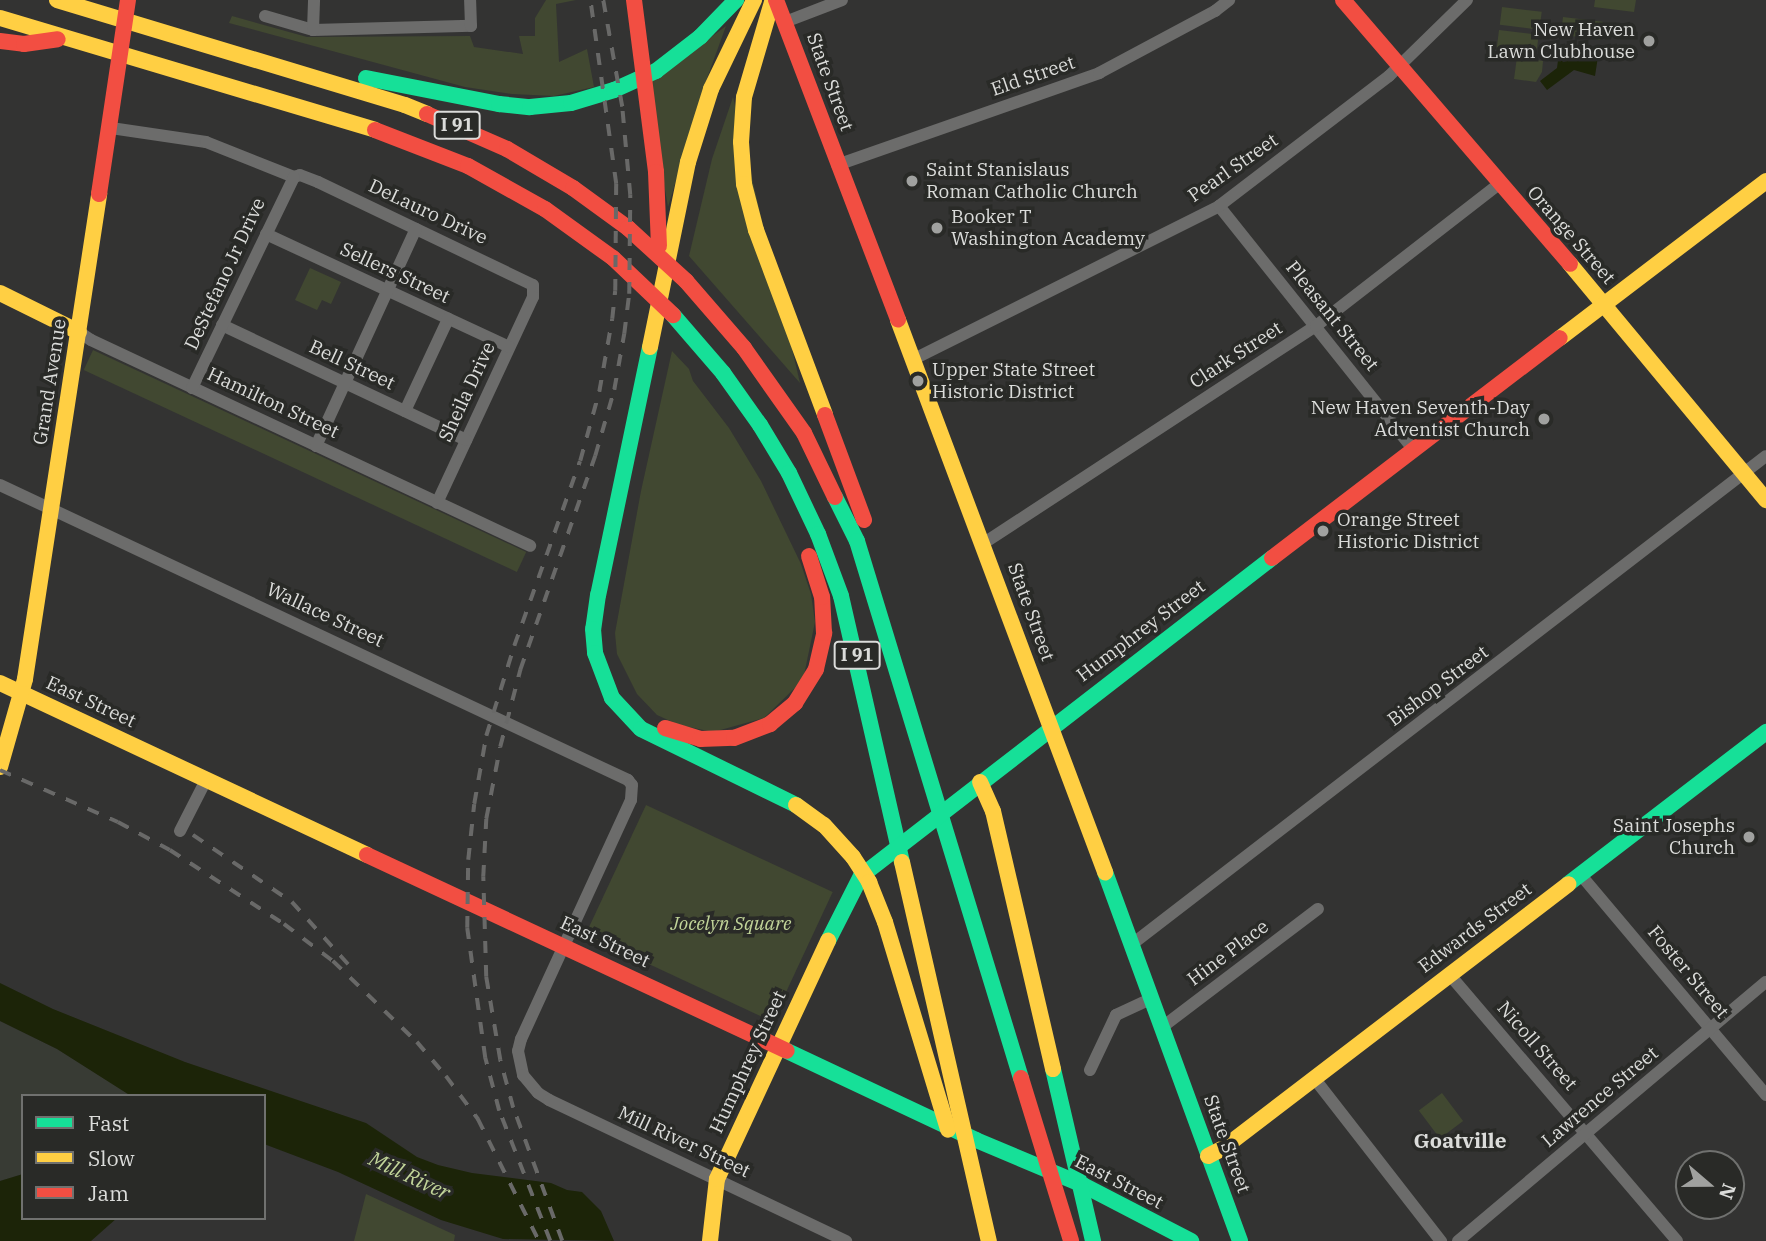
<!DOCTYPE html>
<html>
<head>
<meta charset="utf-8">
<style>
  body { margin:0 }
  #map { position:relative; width:1766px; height:1241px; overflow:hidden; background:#333332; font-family:"IBM Plex Serif",serif }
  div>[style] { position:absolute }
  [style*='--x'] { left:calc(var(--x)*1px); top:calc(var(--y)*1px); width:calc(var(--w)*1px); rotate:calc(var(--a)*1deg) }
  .built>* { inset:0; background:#383b34 }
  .green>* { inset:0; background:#414831; transform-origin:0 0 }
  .water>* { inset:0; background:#1c2408 }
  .street>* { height:12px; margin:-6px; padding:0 6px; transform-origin:6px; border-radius:6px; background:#6c6c6b }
  .fast>* { height:16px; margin:-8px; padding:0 8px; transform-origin:8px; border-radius:8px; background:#16e098 }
  .slow>* { height:16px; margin:-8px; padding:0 8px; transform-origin:8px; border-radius:8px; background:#ffcf43 }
  .jam>* { height:16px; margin:-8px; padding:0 8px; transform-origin:8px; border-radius:8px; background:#f24e42 }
  .rail>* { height:3.5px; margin-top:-1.75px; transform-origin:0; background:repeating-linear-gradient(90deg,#696968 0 12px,transparent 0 24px) }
  .dots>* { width:19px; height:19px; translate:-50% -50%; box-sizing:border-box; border:4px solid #292a27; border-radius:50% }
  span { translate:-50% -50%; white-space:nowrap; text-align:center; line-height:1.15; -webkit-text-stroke:7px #292a27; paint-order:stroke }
  .shield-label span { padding:2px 5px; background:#292a27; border:2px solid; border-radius:5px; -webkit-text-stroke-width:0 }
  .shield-label { font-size:18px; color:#dbdcda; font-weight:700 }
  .poi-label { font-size:19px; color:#dbdcda }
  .right { translate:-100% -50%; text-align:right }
  .left { translate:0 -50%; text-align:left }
  .street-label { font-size:19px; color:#dbdcda }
  .park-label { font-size:19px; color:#c1d499; font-style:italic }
  .neighbourhood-label { font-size:21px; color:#dbdcda; font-weight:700 }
  .water-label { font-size:21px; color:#c1d499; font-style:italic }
  .legend { position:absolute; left:21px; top:1094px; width:245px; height:126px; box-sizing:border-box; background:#292a27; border:2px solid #70716f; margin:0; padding:9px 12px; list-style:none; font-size:21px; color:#dbdcda }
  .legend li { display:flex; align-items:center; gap:14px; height:35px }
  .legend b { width:35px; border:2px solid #70716f }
  .north { position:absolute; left:1675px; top:1150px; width:70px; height:70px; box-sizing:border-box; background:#292a27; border:2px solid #70716f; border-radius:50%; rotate:110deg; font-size:19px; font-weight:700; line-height:28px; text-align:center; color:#dbdcda }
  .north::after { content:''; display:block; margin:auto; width:24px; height:32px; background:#a0a19f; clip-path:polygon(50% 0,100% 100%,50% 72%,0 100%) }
</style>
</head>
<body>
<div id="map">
  <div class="built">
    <div style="clip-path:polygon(0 1021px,57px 1049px,131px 1095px,23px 1096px,23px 1174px,0 1181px)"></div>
  </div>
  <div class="green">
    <div style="clip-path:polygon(546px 0,576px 0,556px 4px,559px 62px,587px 49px,594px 87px,554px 96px,512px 94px,465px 87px,229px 23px,232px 16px,307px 37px,470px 36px,474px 47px,523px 54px,519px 36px,535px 36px,535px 18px)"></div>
    <div style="clip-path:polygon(1595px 0,1636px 0,1634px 12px,1594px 7px)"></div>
    <div style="left:1502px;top:7px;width:40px;height:18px;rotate:7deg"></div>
    <div style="left:1563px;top:17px;width:40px;height:18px;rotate:7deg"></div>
    <div style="clip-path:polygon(726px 26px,706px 81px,668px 207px,647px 85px)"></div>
    <div style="left:1499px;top:30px;width:40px;height:18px;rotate:7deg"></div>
    <div style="clip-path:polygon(1517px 57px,1543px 61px,1542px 72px,1536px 82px,1514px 79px)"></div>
    <div style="clip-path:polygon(733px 97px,800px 383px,689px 256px,712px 159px)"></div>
    <div style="clip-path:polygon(310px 268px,341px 282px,331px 304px,322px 300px,317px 310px,295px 300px)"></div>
    <div style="left:93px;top:350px;width:478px;height:22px;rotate:25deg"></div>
    <div style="clip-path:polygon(672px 351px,689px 369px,693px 381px,729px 428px,761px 481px,801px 564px,811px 594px,815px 622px,803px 680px,764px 718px,713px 732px,679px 725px,657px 715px,637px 694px,617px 654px,615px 633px,641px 491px)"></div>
    <div style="left:646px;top:805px;width:206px;height:143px;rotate:25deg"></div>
    <div style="left:1442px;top:1093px;width:35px;height:29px;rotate:53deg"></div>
    <div style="clip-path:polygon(366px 1194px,455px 1235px,454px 1241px,354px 1241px)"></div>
  </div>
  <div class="water">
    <div style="clip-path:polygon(1560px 45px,1599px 50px,1595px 76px,1574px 70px,1547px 90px,1540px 81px,1557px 68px)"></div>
    <div style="clip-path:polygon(0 983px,53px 1009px,185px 1062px,366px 1123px,417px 1157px,438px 1165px,472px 1173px,551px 1183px,567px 1190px,582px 1192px,601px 1211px,614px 1241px,503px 1239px,441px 1220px,338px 1172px,264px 1144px,264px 1096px,131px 1096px,57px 1049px,0 1021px)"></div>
    <div style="clip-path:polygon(23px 1174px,23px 1218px,117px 1218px,91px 1241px,0 1241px,0 1181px)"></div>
  </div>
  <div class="street">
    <div style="--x:265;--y:16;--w:50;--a:16.3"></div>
    <div style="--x:313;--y:30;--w:158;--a:-1.5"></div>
    <div style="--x:471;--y:26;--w:26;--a:-92"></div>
    <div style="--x:785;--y:22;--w:61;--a:-21.1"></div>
    <div style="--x:313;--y:30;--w:30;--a:-88"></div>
    <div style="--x:111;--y:128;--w:96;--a:8.4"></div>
    <div style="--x:206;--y:142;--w:95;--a:21.7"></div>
    <div style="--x:837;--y:165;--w:278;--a:-19.3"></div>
    <div style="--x:1099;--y:73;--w:132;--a:-28.1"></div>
    <div style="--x:1215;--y:11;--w:18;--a:-38"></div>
    <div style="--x:294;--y:177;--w:6;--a:-18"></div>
    <div style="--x:300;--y:175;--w:19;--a:21"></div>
    <div style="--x:318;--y:182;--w:238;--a:25.6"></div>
    <div style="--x:533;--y:285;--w:12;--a:90"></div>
    <div style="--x:533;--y:297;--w:227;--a:115"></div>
    <div style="--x:1219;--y:206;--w:312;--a:51.4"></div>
    <div style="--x:266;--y:234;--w:268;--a:24.9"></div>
    <div style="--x:222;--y:325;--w:270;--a:25.2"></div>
    <div style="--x:79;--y:332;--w:14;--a:34"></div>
    <div style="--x:91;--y:340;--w:485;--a:25.1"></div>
    <div style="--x:914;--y:359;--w:341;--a:-26.6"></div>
    <div style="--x:1219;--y:206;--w:214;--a:-37.4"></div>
    <div style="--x:1389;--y:76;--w:109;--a:-44.3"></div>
    <div style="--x:192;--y:388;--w:234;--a:-64.2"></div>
    <div style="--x:405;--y:411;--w:102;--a:-64.9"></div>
    <div style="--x:316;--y:446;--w:239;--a:-65.3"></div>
    <div style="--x:0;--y:485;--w:694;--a:25.16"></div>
    <div style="--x:628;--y:780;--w:6;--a:51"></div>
    <div style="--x:632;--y:785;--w:15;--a:94"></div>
    <div style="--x:631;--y:800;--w:263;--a:114.7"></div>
    <div style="--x:521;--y:1039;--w:12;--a:104"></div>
    <div style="--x:518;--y:1051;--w:25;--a:78"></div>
    <div style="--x:523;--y:1075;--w:23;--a:50"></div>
    <div style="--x:538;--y:1093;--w:13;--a:32"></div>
    <div style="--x:549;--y:1100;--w:329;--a:25.4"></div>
    <div style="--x:984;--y:543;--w:397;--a:-33.2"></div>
    <div style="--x:1316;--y:326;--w:232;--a:-37.8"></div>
    <div style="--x:180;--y:831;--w:59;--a:-63"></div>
    <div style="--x:1580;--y:874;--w:289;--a:49.9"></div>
    <div style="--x:1131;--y:945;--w:801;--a:-37.6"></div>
    <div style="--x:1449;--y:974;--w:351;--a:49.5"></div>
    <div style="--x:1161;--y:1028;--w:197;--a:-37.2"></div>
    <div style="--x:1090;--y:1070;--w:61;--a:-64.7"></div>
    <div style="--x:1116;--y:1015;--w:38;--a:-25"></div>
    <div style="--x:1314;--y:1078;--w:207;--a:52.1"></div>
    <div style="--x:1458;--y:1241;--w:402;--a:-40.1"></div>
  </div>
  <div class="fast">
    <div style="--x:366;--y:78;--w:136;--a:11.1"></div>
    <div style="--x:499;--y:104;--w:31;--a:6"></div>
    <div style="--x:530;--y:107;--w:41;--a:-5.6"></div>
    <div style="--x:571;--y:103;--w:45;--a:-16.8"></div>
    <div style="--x:614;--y:90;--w:46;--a:-24.3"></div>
    <div style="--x:656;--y:71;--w:56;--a:-37.7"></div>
    <div style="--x:700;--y:37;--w:52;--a:-45.8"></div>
    <div style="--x:673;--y:315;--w:77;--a:49.2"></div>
    <div style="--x:723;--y:373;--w:64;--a:54.6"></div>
    <div style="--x:760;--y:425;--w:56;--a:58.9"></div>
    <div style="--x:789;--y:473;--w:68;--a:64.6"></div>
    <div style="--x:818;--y:534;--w:66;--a:69.6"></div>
    <div style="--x:841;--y:596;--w:273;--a:77.1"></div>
    <div style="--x:650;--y:347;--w:253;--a:101.8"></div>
    <div style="--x:598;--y:595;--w:34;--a:98"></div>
    <div style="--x:593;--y:629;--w:24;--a:85"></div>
    <div style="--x:595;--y:653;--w:48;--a:69.3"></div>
    <div style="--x:612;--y:698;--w:42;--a:46.9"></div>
    <div style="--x:641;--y:729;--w:173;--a:26.1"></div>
    <div style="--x:835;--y:497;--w:49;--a:63.4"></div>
    <div style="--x:857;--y:541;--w:561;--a:73.02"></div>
    <div style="--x:1105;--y:872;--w:393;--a:69.9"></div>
    <div style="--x:1568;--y:884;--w:250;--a:-37.5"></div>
    <div style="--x:828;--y:941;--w:73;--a:-63.1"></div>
    <div style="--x:861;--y:876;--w:520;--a:-37.73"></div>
    <div style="--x:787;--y:1051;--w:209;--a:25.2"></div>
    <div style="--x:976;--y:1140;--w:116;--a:22.8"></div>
    <div style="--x:1083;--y:1185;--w:122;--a:27.4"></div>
    <div style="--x:1053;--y:1069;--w:177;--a:76.9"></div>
  </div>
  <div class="slow">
    <div style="--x:57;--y:0;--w:363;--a:16.8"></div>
    <div style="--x:405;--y:105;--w:24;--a:22"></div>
    <div style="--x:772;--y:2;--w:99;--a:106.4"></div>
    <div style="--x:744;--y:97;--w:45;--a:93.8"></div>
    <div style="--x:741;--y:142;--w:42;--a:85.9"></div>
    <div style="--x:744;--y:184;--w:48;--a:75.4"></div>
    <div style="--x:756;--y:230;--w:197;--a:69.5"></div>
    <div style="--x:0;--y:18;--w:391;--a:16.6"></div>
    <div style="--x:1570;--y:264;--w:307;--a:50.3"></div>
    <div style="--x:0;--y:293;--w:88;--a:26.3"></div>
    <div style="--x:898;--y:320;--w:590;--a:69.44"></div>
    <div style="--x:1560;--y:338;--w:259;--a:-37.3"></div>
    <div style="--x:650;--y:347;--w:189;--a:-78.4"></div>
    <div style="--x:688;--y:162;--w:77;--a:-72.5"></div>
    <div style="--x:711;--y:89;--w:99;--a:-64.2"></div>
    <div style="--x:0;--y:683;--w:405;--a:25.1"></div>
    <div style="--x:0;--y:767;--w:91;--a:-74.1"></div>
    <div style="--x:25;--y:679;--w:491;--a:-81.3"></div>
    <div style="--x:980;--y:782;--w:32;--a:66"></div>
    <div style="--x:993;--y:811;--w:265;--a:76.9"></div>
    <div style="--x:796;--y:805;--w:34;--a:36"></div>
    <div style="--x:824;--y:825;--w:43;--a:47.8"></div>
    <div style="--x:853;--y:857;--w:30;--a:57"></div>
    <div style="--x:869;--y:882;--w:43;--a:68.2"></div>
    <div style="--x:885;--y:922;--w:217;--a:73.1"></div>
    <div style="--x:902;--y:862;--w:389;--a:77.1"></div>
    <div style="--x:1208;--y:1156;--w:16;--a:-27"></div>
    <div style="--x:1222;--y:1149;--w:436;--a:-37.4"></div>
    <div style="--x:710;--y:1241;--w:62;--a:-83.6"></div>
    <div style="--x:717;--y:1179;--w:263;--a:-65"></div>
  </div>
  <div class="jam">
    <div style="--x:634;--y:0;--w:173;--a:82.7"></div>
    <div style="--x:656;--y:172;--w:74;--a:87.7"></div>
    <div style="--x:776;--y:0;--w:342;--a:69.1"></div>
    <div style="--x:1343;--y:0;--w:348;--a:49.3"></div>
    <div style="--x:0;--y:41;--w:24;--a:7"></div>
    <div style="--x:24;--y:44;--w:34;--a:-8"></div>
    <div style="--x:427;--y:114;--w:87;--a:23.6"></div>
    <div style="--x:507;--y:149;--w:77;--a:30.6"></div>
    <div style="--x:573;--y:188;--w:68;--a:36"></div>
    <div style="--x:628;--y:228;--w:79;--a:42.4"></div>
    <div style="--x:686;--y:281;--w:89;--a:49.1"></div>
    <div style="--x:744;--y:348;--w:104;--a:54.8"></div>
    <div style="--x:804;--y:433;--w:71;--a:64.2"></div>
    <div style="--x:375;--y:130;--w:100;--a:21.2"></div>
    <div style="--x:468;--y:166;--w:88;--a:29.2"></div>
    <div style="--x:545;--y:209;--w:84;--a:35.8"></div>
    <div style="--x:613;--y:258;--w:83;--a:43.5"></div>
    <div style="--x:99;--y:194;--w:196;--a:-81.5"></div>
    <div style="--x:825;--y:415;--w:112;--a:69.6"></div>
    <div style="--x:1272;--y:558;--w:362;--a:-37.4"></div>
    <div style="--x:665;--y:728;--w:37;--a:17"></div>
    <div style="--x:700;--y:739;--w:34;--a:-2"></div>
    <div style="--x:734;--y:738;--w:39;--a:-21"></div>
    <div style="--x:770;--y:724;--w:33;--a:-40"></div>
    <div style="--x:795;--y:703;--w:40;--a:-58"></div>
    <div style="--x:816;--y:669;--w:37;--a:-77"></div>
    <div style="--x:824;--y:633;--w:36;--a:-93"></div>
    <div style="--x:822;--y:597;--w:43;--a:-107.6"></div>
    <div style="--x:367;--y:855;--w:463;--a:25"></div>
    <div style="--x:1021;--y:1078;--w:170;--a:72.9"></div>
  </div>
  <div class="rail">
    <div style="--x:0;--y:770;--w:129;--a:23.8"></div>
    <div style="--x:118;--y:822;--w:59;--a:28.3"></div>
    <div style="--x:170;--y:850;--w:136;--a:33"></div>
    <div style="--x:284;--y:924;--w:61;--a:37.1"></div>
    <div style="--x:333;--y:961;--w:117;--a:44"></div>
    <div style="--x:417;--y:1042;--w:45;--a:49.5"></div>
    <div style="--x:446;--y:1076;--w:54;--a:53.3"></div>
    <div style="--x:478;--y:1119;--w:136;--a:63.4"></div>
    <div style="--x:193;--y:835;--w:120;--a:34.1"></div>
    <div style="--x:292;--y:902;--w:84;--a:47.9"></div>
    <div style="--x:550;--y:1241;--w:140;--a:-111.4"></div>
    <div style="--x:499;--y:1111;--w:55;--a:-104.8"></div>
    <div style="--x:485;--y:1058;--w:131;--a:-97.9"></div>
    <div style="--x:467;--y:928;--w:68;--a:-89.2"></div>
    <div style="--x:468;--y:860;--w:56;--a:-83.9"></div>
    <div style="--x:474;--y:804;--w:69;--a:-80"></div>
    <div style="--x:486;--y:736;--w:94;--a:-72.7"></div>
    <div style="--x:514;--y:646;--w:196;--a:-70.4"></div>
    <div style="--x:580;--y:461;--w:72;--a:-74.6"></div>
    <div style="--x:599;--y:392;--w:74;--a:-79.9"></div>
    <div style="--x:612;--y:319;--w:28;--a:-84"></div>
    <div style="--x:615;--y:291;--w:107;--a:-89.5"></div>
    <div style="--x:616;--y:184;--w:186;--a:-98"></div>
    <div style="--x:562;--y:1241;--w:142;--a:-110.2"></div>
    <div style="--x:513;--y:1108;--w:50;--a:-105.2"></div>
    <div style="--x:500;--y:1060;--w:84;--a:-99.6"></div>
    <div style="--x:486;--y:977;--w:100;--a:-91.7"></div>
    <div style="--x:483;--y:877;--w:58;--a:-87"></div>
    <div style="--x:486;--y:819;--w:73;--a:-79"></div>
    <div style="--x:500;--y:747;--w:80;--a:-75.4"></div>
    <div style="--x:520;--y:670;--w:227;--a:-70.7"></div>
    <div style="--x:595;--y:456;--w:69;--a:-73.9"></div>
    <div style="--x:614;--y:390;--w:57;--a:-79.9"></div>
    <div style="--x:624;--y:334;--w:40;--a:-82.9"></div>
    <div style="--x:629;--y:294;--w:99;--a:-89.4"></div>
    <div style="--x:630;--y:195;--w:88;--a:-95.2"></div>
    <div style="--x:622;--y:107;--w:109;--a:-100.1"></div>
  </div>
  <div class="dots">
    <div style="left:1649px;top:41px;background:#a0a19f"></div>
    <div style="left:912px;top:181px;background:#a0a19f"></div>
    <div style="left:937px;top:228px;background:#a0a19f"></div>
    <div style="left:918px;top:381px;background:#a0a19f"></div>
    <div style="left:1544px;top:419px;background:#a0a19f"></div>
    <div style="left:1323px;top:531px;background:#a0a19f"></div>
    <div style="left:1749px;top:837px;background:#a0a19f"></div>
  </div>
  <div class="shield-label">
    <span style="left:457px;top:125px">I 91</span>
    <span style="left:857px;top:655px">I 91</span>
  </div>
  <div class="poi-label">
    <span class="right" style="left:1635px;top:41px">New Haven<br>Lawn Clubhouse</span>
    <span class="left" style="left:926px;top:181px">Saint Stanislaus<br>Roman Catholic Church</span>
    <span class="left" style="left:951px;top:228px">Booker T<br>Washington Academy</span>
    <span class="left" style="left:932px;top:381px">Upper State Street<br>Historic District</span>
    <span class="right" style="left:1530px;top:419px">New Haven Seventh-Day<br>Adventist Church</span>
    <span class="left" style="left:1337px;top:531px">Orange Street<br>Historic District</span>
    <span class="right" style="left:1735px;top:837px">Saint Josephs<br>Church</span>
  </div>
  <div class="street-label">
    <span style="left:1033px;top:76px;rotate:-19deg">Eld Street</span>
    <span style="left:830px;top:82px;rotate:70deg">State Street</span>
    <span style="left:1233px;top:168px;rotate:-35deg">Pearl Street</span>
    <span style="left:428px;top:212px;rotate:25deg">DeLauro Drive</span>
    <span style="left:1571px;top:235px;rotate:49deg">Orange Street</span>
    <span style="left:395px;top:273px;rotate:25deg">Sellers Street</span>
    <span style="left:225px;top:274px;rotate:-65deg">DeStefano Jr Drive</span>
    <span style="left:1332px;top:316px;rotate:51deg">Pleasant Street</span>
    <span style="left:1236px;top:355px;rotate:-33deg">Clark Street</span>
    <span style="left:352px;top:365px;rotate:25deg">Bell Street</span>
    <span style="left:50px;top:382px;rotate:-81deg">Grand Avenue</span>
    <span style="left:467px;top:392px;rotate:-65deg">Sheila Drive</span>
    <span style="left:273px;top:403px;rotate:25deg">Hamilton Street</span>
    <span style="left:1031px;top:612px;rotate:70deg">State Street</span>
    <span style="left:325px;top:615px;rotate:25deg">Wallace Street</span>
    <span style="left:1141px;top:631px;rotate:-37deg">Humphrey Street</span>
    <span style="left:1438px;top:686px;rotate:-37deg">Bishop Street</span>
    <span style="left:91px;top:702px;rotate:25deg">East Street</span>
    <span style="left:1475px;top:928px;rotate:-37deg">Edwards Street</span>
    <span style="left:605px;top:942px;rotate:25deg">East Street</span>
    <span style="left:1228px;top:953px;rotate:-37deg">Hine Place</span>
    <span style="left:1688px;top:972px;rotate:50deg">Foster Street</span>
    <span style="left:1537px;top:1046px;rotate:49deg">Nicoll Street</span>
    <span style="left:748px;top:1062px;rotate:-65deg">Humphrey Street</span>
    <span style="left:1600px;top:1097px;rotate:-40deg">Lawrence Street</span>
    <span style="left:684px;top:1142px;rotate:25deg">Mill River Street</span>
    <span style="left:1227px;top:1144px;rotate:70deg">State Street</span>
    <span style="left:1119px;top:1182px;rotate:27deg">East Street</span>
  </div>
  <div class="park-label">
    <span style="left:731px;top:924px">Jocelyn Square</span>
  </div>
  <div class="neighbourhood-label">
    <span style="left:1460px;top:1140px">Goatville</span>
  </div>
  <div class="water-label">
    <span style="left:410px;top:1175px;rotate:25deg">Mill River</span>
  </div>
  <ul class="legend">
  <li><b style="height:9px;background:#16e098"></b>Fast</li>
  <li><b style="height:9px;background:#ffcf43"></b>Slow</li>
  <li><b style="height:9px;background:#f24e42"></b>Jam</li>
  </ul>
  <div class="north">N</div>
</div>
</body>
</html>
